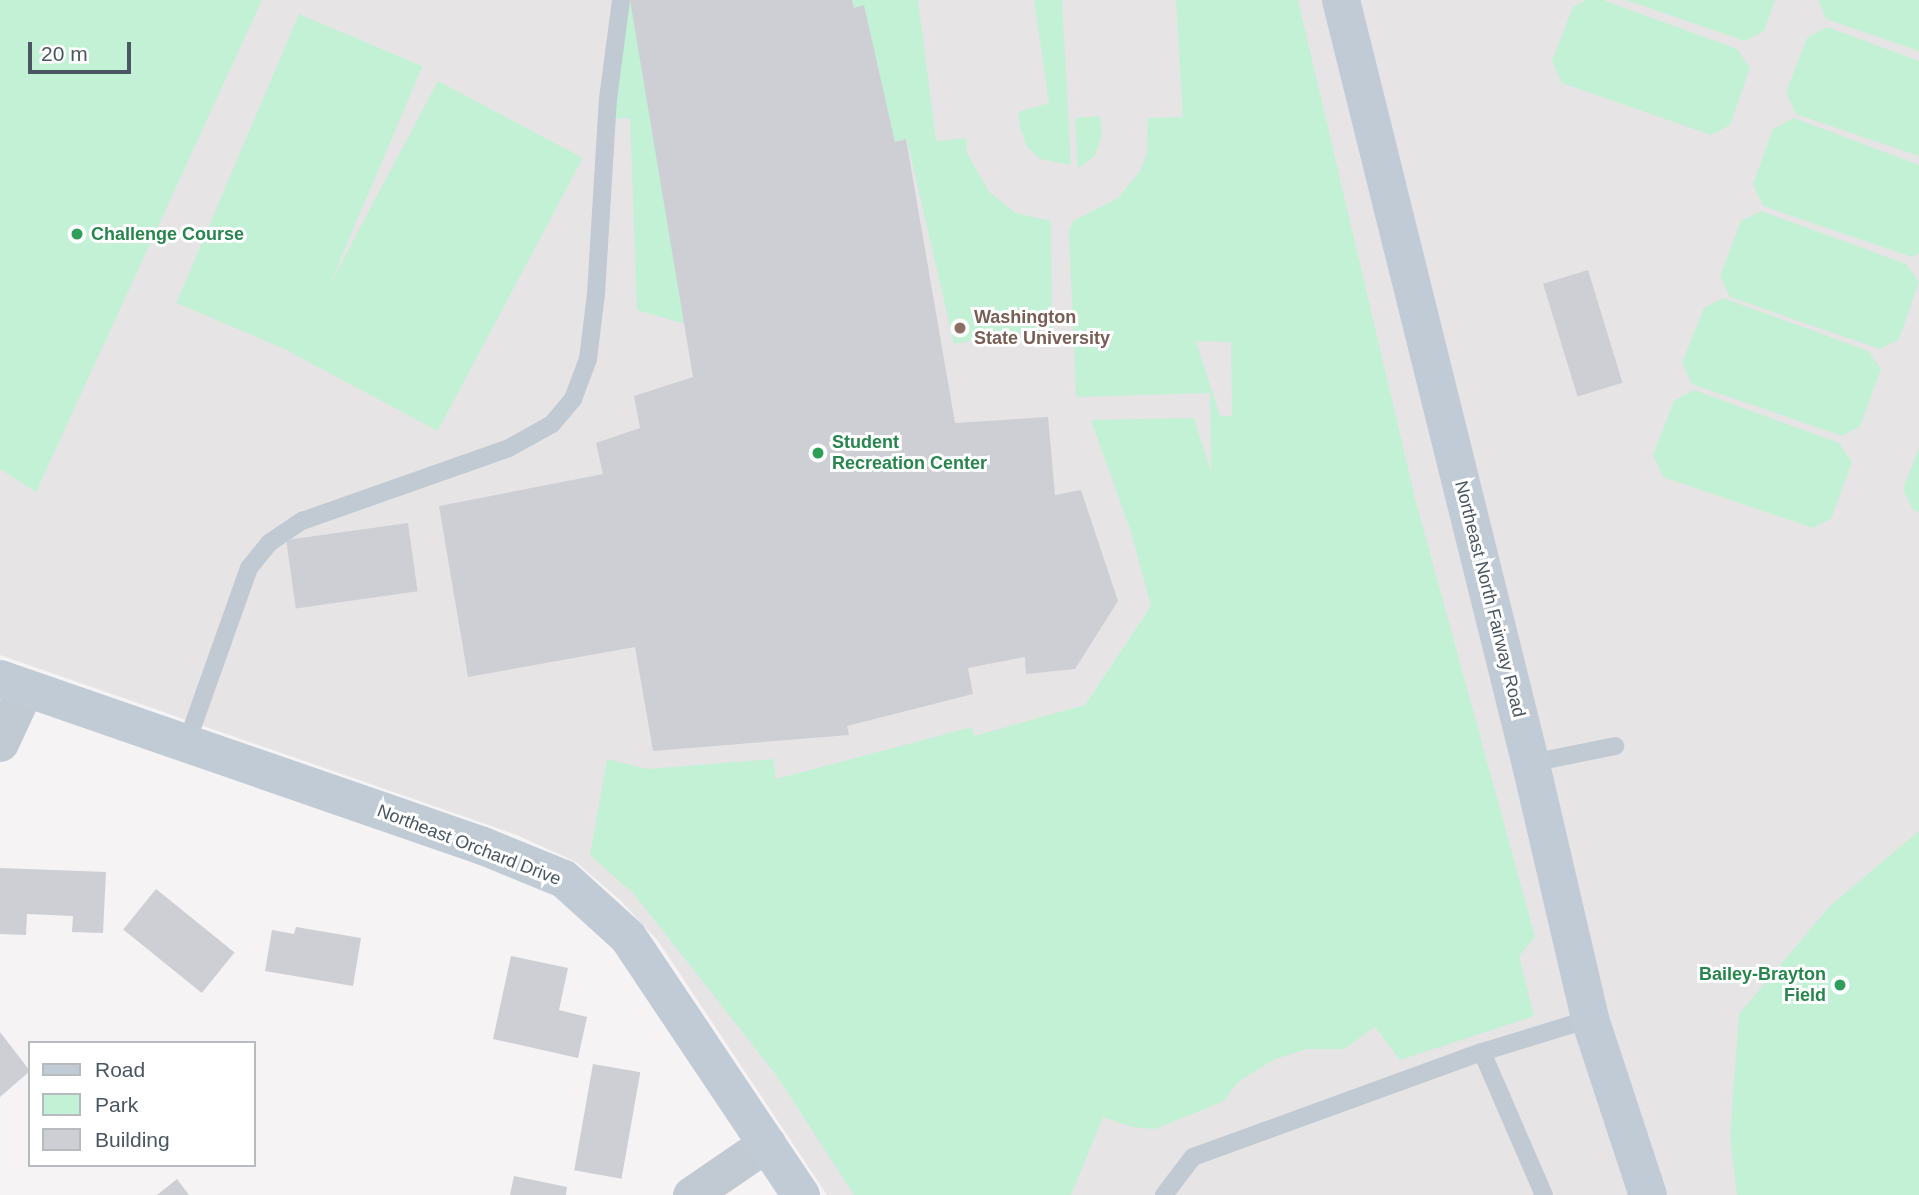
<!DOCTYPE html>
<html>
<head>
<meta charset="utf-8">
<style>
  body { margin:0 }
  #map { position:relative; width:1919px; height:1195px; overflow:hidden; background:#f5f3f3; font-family:Helvetica,sans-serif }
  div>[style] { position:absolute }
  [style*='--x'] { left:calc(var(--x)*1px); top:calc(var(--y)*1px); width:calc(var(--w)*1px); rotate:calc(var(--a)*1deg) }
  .education>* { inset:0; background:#e6e4e5 }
  .green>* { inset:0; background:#c3f1d5; transform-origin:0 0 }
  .building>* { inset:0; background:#cdcfd5; transform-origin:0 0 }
  .lane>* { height:18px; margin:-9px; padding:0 9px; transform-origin:9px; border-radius:9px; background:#c1cad2 }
  .street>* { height:37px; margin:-18.5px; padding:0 18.5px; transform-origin:18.5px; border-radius:18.5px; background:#c1cad2 }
  .secondary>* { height:38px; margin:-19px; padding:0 19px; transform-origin:19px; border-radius:19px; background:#c1cbd6 }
  .dots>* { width:19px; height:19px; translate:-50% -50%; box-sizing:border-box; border:4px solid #fff; border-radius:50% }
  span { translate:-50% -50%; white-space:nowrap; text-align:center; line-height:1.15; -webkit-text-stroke:6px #fff; paint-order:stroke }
  .leisure-label { font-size:18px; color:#27864d; font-weight:700 }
  .left { translate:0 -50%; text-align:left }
  .right { translate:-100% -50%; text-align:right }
  .education-label { font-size:18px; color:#785e54; font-weight:700 }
  .street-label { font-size:18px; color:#4a5661 }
  .legend { position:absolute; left:28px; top:1041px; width:228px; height:126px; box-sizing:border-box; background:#fff; border:2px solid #b7bbc0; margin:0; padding:9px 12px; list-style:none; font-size:21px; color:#4a5661 }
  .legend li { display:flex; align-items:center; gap:14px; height:35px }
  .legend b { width:35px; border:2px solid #b7bbc0 }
  .scale { position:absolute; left:28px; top:42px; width:103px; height:32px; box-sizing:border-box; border:4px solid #4a5661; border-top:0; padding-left:9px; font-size:21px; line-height:24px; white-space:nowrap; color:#4a5661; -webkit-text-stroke:5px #fff; paint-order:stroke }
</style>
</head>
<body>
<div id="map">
  <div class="education">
    <div style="clip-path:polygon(0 0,1919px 0,1919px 1195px,827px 1195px,658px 941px,620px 900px,576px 862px,517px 835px,0 655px)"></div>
  </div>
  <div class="green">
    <div style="clip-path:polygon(0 0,262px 0,36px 492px,0 469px)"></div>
    <div style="clip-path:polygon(621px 0,631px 0,685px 324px,637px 310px,630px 118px,607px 119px)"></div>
    <div style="clip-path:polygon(852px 0,918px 0,936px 141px,966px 138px,967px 153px,989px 192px,1016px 213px,1051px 221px,1052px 328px,954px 344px,907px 140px,895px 142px,864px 6px,854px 8px)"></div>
    <div style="clip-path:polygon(1034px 0,1062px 0,1071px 165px,1040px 159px,1027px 147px,1021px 130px,1018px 112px,1049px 103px)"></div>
    <div style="clip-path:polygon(evenodd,1176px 0,1298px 0,1416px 502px,1535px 937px,1519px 956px,1534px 1016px,1400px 1060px,1375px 1027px,1344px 1049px,1306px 1049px,1273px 1060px,1238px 1082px,1224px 1101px,1155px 1129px,1132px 1127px,1103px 1117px,1071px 1195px,854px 1195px,777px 1076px,634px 894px,590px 855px,607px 759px,648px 769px,773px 759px,776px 779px,972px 727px,974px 736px,1085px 705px,1151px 606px,1131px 532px,1091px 420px,1194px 418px,1211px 472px,1210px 393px,1076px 397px,1069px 231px,1073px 221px,1118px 198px,1140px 171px,1147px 153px,1148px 118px,1183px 117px,1176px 0,1196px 341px,1231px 342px,1232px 416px,1220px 416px,1196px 341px)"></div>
    <div style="clip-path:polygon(1586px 0,1603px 0,1737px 49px,1750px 68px,1730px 125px,1711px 135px,1562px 83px,1552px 61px,1573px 7px)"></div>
    <div style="clip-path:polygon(1626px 0,1775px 0,1764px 31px,1745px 41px)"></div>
    <div style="clip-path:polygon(1818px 0,1919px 0,1919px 51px,1826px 19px)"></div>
    <div style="left:299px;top:14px;width:134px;height:314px;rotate:23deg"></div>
    <div style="clip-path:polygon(1827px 27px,1919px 61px,1919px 156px,1796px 114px,1786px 92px,1807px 38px)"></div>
    <div style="left:438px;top:81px;width:164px;height:309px;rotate:28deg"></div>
    <div style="clip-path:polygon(1100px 116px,1102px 135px,1095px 156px,1078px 168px,1075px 118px)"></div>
    <div style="clip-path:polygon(1794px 118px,1919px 165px,1919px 253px,1912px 257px,1763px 206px,1753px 184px,1773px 129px)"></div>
    <div style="clip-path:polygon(1761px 211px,1906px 264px,1919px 282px,1899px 339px,1880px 349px,1730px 297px,1720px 276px,1741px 221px)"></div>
    <div style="clip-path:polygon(1723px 298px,1868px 351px,1881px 369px,1860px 426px,1842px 436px,1692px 384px,1682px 363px,1704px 308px)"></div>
    <div style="clip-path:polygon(1694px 390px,1839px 443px,1852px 462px,1831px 519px,1813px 528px,1663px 477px,1653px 455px,1674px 401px)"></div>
    <div style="clip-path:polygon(1919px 448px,1919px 512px,1913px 510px,1903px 489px)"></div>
    <div style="clip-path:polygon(1919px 831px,1919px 1195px,1737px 1195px,1730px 1136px,1739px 1014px,1830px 906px)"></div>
  </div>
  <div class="building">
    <div style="clip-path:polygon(630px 0,852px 0,854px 8px,864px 5px,895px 142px,906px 139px,955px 423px,1048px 417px,1055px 495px,1081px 490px,1118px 601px,1075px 669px,1026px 674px,1025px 657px,968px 668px,973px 694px,847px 726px,849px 735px,653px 751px,635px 647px,468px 677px,439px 506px,603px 474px,596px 443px,640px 428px,634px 396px,693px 377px)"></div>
    <div style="left:1588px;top:270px;width:118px;height:47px;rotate:73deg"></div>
    <div style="left:408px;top:523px;width:69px;height:123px;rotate:82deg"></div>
    <div style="clip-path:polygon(0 868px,106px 872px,103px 933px,72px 932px,73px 916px,27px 914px,26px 935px,0 934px)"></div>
    <div style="left:156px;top:889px;width:101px;height:52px;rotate:39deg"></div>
    <div style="clip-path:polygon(296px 927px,361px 938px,353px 986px,265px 971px,272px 930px,294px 934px)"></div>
    <div style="clip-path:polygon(511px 956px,568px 968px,559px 1010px,587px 1017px,578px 1058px,493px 1039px)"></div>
    <div style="clip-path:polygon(0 1032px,30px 1071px,0 1097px)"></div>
    <div style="left:593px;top:1064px;width:48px;height:108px;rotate:10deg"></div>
    <div style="clip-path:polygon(514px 1176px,567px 1187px,566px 1195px,510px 1195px)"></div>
    <div style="clip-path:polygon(177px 1179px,189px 1195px,157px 1195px)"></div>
  </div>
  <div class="lane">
    <div style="--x:187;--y:742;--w:185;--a:-70.4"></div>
    <div style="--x:249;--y:568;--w:32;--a:-51"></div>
    <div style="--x:269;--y:543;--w:40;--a:-34"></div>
    <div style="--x:302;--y:521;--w:219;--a:-19.4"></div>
    <div style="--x:509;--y:448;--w:49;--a:-29.2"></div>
    <div style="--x:552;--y:424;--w:33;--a:-50"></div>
    <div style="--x:573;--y:399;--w:43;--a:-69.4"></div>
    <div style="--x:588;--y:359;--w:65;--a:-83"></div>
    <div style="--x:596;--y:294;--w:195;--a:-86.5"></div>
    <div style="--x:608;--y:99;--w:100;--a:-82.5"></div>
    <div style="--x:1531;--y:763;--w:86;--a:-11.4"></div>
    <div style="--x:1482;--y:1052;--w:156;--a:66.6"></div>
    <div style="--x:1164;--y:1195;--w:48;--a:-52.7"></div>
    <div style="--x:1193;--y:1157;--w:307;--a:-20"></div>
    <div style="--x:1482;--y:1052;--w:113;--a:-17"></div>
  </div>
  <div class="street">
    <div style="--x:0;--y:743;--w:60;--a:-65.2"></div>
    <div style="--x:691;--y:1195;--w:92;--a:-34.4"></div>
  </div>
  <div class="secondary">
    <div style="--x:1341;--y:0;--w:792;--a:76.05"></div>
    <div style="--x:1532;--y:769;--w:257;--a:76.9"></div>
    <div style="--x:1590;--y:1019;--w:185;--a:71.8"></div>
    <div style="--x:0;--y:679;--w:511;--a:19.07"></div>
    <div style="--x:483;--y:846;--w:87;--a:22.2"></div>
    <div style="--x:564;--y:879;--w:86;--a:42.2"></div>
    <div style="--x:628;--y:937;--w:311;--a:56.2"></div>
  </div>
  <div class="dots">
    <div style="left:77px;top:234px;background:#2e9e5b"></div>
    <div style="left:960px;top:328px;background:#8d6e63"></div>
    <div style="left:818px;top:453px;background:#2e9e5b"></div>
    <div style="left:1840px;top:985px;background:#2e9e5b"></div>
  </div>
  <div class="leisure-label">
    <span class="left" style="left:91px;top:234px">Challenge Course</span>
    <span class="left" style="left:832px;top:453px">Student<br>Recreation Center</span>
    <span class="right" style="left:1826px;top:985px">Bailey-Brayton<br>Field</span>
  </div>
  <div class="education-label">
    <span class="left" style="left:974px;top:328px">Washington<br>State University</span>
  </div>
  <div class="street-label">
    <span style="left:1490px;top:599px;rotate:76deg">Northeast North Fairway Road</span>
    <span style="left:469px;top:845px;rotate:21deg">Northeast Orchard Drive</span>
  </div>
  <ul class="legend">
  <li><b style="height:9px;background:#c1cbd6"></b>Road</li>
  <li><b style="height:19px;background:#c3f1d5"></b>Park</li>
  <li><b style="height:19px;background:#cdcfd5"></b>Building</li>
  </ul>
  <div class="scale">20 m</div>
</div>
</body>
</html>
